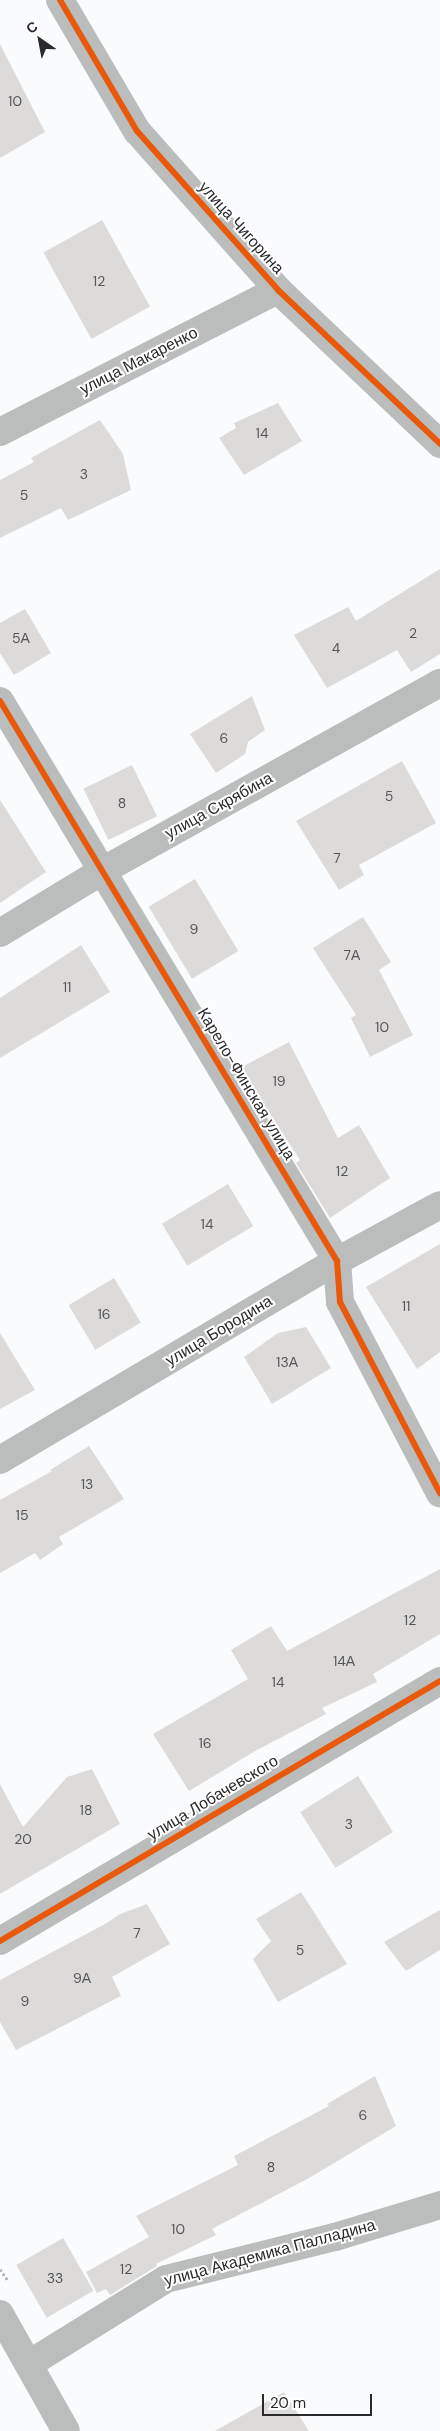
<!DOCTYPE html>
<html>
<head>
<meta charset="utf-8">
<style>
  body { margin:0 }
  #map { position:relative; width:440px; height:2431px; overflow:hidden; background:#fafbfd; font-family:"DM Sans",sans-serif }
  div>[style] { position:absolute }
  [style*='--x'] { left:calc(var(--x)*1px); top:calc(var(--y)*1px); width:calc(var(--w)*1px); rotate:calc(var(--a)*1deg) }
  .building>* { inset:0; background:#dcdbda; transform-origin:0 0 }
  .path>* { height:3px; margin-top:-1.5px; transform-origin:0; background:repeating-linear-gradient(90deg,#b6b8b9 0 2.5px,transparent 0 5px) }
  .minor>* { height:28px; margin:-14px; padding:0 14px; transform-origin:14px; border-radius:14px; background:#bbbdbd }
  .cycleway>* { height:6px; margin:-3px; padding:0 3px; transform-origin:3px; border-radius:3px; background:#e8590c }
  span { translate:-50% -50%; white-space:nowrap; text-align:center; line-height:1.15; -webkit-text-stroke:4px #fff; paint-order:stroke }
  .number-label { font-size:14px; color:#565659 }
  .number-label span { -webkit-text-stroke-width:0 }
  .street-label { font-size:16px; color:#2a2a2e }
  .north { position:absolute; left:15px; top:15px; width:50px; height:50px; -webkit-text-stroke:4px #fff; paint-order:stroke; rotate:327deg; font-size:14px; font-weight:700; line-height:20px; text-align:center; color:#2a2a2e }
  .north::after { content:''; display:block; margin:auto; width:18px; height:22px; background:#2a2a2e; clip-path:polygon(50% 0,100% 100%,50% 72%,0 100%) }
  .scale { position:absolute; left:262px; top:2394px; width:110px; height:22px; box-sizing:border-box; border:2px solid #2a2a2e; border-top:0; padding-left:6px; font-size:15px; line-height:18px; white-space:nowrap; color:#2a2a2e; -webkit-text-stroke:4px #fff; paint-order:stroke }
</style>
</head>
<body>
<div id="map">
  <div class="building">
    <div style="clip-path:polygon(0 44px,45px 132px,0 158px)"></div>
    <div style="left:102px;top:220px;width:99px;height:67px;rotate:61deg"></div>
    <div style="clip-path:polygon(278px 403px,302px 441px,244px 475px,219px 438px,236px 428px,234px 423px)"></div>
    <div style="clip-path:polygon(100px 420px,123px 454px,131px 490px,68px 520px,61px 508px,0 538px,0 480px,34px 462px,31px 458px)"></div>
    <div style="clip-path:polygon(440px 569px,440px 654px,411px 672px,397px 650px,327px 688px,294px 635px,348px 607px,356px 621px)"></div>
    <div style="clip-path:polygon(25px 609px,51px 653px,14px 675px,0 653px,0 623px)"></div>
    <div style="clip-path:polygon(252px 696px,265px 730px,248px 742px,245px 754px,216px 773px,190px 734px)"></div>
    <div style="clip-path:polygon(402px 761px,436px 823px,359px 865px,364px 875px,339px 890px,296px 821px)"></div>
    <div style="left:132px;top:765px;width:57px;height:54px;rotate:64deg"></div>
    <div style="clip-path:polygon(0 800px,46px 872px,0 903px)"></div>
    <div style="left:195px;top:879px;width:84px;height:54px;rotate:59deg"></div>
    <div style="clip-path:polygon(363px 917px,391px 962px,379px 970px,413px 1035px,370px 1057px,351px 1018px,356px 1015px,313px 948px)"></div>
    <div style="clip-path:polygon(81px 945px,110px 992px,0 1058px,0 998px)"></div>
    <div style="clip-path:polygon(289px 1042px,338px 1138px,359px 1125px,390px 1178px,330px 1218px,296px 1163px,300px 1160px,240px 1068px)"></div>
    <div style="left:228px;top:1184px;width:49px;height:77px;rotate:59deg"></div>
    <div style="clip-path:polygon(440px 1244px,440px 1352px,417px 1369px,366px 1287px)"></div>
    <div style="left:114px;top:1278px;width:52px;height:53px;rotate:59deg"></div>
    <div style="clip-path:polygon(306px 1327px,331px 1368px,272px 1404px,244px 1357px,278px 1333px)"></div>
    <div style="clip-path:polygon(0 1333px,35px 1390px,0 1409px)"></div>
    <div style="clip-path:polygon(89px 1446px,124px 1499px,59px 1537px,63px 1544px,40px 1560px,35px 1553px,0 1573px,0 1500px,52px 1471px,50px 1470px)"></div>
    <div style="clip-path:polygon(440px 1569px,440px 1634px,373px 1674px,377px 1682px,322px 1708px,326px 1714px,257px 1750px,189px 1791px,153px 1734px,248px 1679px,231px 1650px,271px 1626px,287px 1651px)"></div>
    <div style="clip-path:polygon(92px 1769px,120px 1824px,0 1894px,0 1784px,23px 1827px,67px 1777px)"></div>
    <div style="left:358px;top:1776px;width:66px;height:68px;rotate:58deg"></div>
    <div style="clip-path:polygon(301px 1892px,347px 1964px,278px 2002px,253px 1959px,271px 1941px,256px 1919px)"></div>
    <div style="clip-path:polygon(147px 1904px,170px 1944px,112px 1977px,121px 1996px,16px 2050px,0 2022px,0 1980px,105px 1924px,120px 1914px)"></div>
    <div style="clip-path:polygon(440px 1910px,440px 1950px,406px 1971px,384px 1942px)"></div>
    <div style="clip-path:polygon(375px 2076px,396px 2126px,309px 2178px,212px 2229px,216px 2235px,156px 2264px,157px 2266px,110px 2295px,106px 2289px,97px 2293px,86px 2272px,149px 2237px,136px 2216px,238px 2165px,234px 2156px,329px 2106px,327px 2104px)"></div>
    <div style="left:63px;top:2238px;width:61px;height:54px;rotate:60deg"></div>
    <div style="clip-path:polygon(284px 2392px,309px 2431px,215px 2431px)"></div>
  </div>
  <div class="path">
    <div style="--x:0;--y:2269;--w:14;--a:56"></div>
  </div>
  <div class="minor">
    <div style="--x:60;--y:0;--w:152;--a:59.6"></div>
    <div style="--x:137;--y:131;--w:213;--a:48.4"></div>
    <div style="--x:278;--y:290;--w:224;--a:43.5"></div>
    <div style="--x:0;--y:432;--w:312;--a:-27.1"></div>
    <div style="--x:0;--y:701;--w:654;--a:58.96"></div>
    <div style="--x:337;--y:1261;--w:41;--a:85.8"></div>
    <div style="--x:340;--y:1302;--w:216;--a:62.4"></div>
    <div style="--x:0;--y:933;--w:119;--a:-31.3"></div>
    <div style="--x:102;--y:871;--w:387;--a:-29.1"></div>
    <div style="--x:0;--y:1460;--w:391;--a:-30.6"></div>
    <div style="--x:337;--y:1261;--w:117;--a:-28.5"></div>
    <div style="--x:0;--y:1941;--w:511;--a:-30.58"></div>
    <div style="--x:0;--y:2314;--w:134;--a:60.6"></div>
    <div style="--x:29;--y:2364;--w:161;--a:-31.8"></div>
    <div style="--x:166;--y:2279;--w:174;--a:-14"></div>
    <div style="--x:335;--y:2237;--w:110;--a:-16.9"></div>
  </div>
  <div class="cycleway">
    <div style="--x:60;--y:0;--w:152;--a:59.6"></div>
    <div style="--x:137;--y:131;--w:213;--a:48.4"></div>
    <div style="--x:278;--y:290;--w:224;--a:43.5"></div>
    <div style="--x:0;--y:701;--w:654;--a:58.96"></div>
    <div style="--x:337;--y:1261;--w:41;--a:85.8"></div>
    <div style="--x:340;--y:1302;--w:216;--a:62.4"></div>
    <div style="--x:0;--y:1941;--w:511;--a:-30.58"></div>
  </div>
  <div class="number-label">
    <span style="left:15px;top:101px">10</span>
    <span style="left:99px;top:281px">12</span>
    <span style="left:262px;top:433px">14</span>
    <span style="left:84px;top:474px">3</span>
    <span style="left:24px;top:495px">5</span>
    <span style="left:413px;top:633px">2</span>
    <span style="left:21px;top:638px">5А</span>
    <span style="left:336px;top:648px">4</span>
    <span style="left:224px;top:738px">6</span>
    <span style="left:389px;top:796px">5</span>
    <span style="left:122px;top:803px">8</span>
    <span style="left:337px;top:858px">7</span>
    <span style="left:194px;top:929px">9</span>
    <span style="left:352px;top:955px">7А</span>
    <span style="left:67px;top:987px">11</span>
    <span style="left:382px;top:1027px">10</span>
    <span style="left:279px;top:1081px">19</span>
    <span style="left:342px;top:1171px">12</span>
    <span style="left:207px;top:1224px">14</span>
    <span style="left:406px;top:1306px">11</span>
    <span style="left:104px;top:1314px">16</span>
    <span style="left:287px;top:1362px">13А</span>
    <span style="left:87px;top:1484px">13</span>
    <span style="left:22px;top:1515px">15</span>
    <span style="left:410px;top:1620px">12</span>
    <span style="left:344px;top:1661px">14А</span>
    <span style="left:278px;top:1682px">14</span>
    <span style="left:205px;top:1743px">16</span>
    <span style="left:86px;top:1810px">18</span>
    <span style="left:349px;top:1824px">3</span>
    <span style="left:23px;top:1839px">20</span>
    <span style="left:137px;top:1933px">7</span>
    <span style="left:300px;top:1950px">5</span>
    <span style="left:82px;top:1978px">9А</span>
    <span style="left:25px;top:2001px">9</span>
    <span style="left:363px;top:2115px">6</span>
    <span style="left:271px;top:2167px">8</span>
    <span style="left:178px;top:2229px">10</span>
    <span style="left:126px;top:2269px">12</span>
    <span style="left:55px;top:2278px">33</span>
  </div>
  <div class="street-label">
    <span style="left:241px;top:228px;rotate:48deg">улица Чигорина</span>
    <span style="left:139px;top:361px;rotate:-27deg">улица Макаренко</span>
    <span style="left:219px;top:806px;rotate:-29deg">улица Скрябина</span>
    <span style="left:246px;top:1084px;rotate:59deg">Карело-Финская улица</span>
    <span style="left:219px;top:1331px;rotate:-31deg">улица Бородина</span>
    <span style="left:213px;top:1798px;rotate:-31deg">улица Лобачевского</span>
    <span style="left:270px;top:2253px;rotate:-15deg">улица Академика Палладина</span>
  </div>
  <div class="north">С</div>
  <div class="scale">20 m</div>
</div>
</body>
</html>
